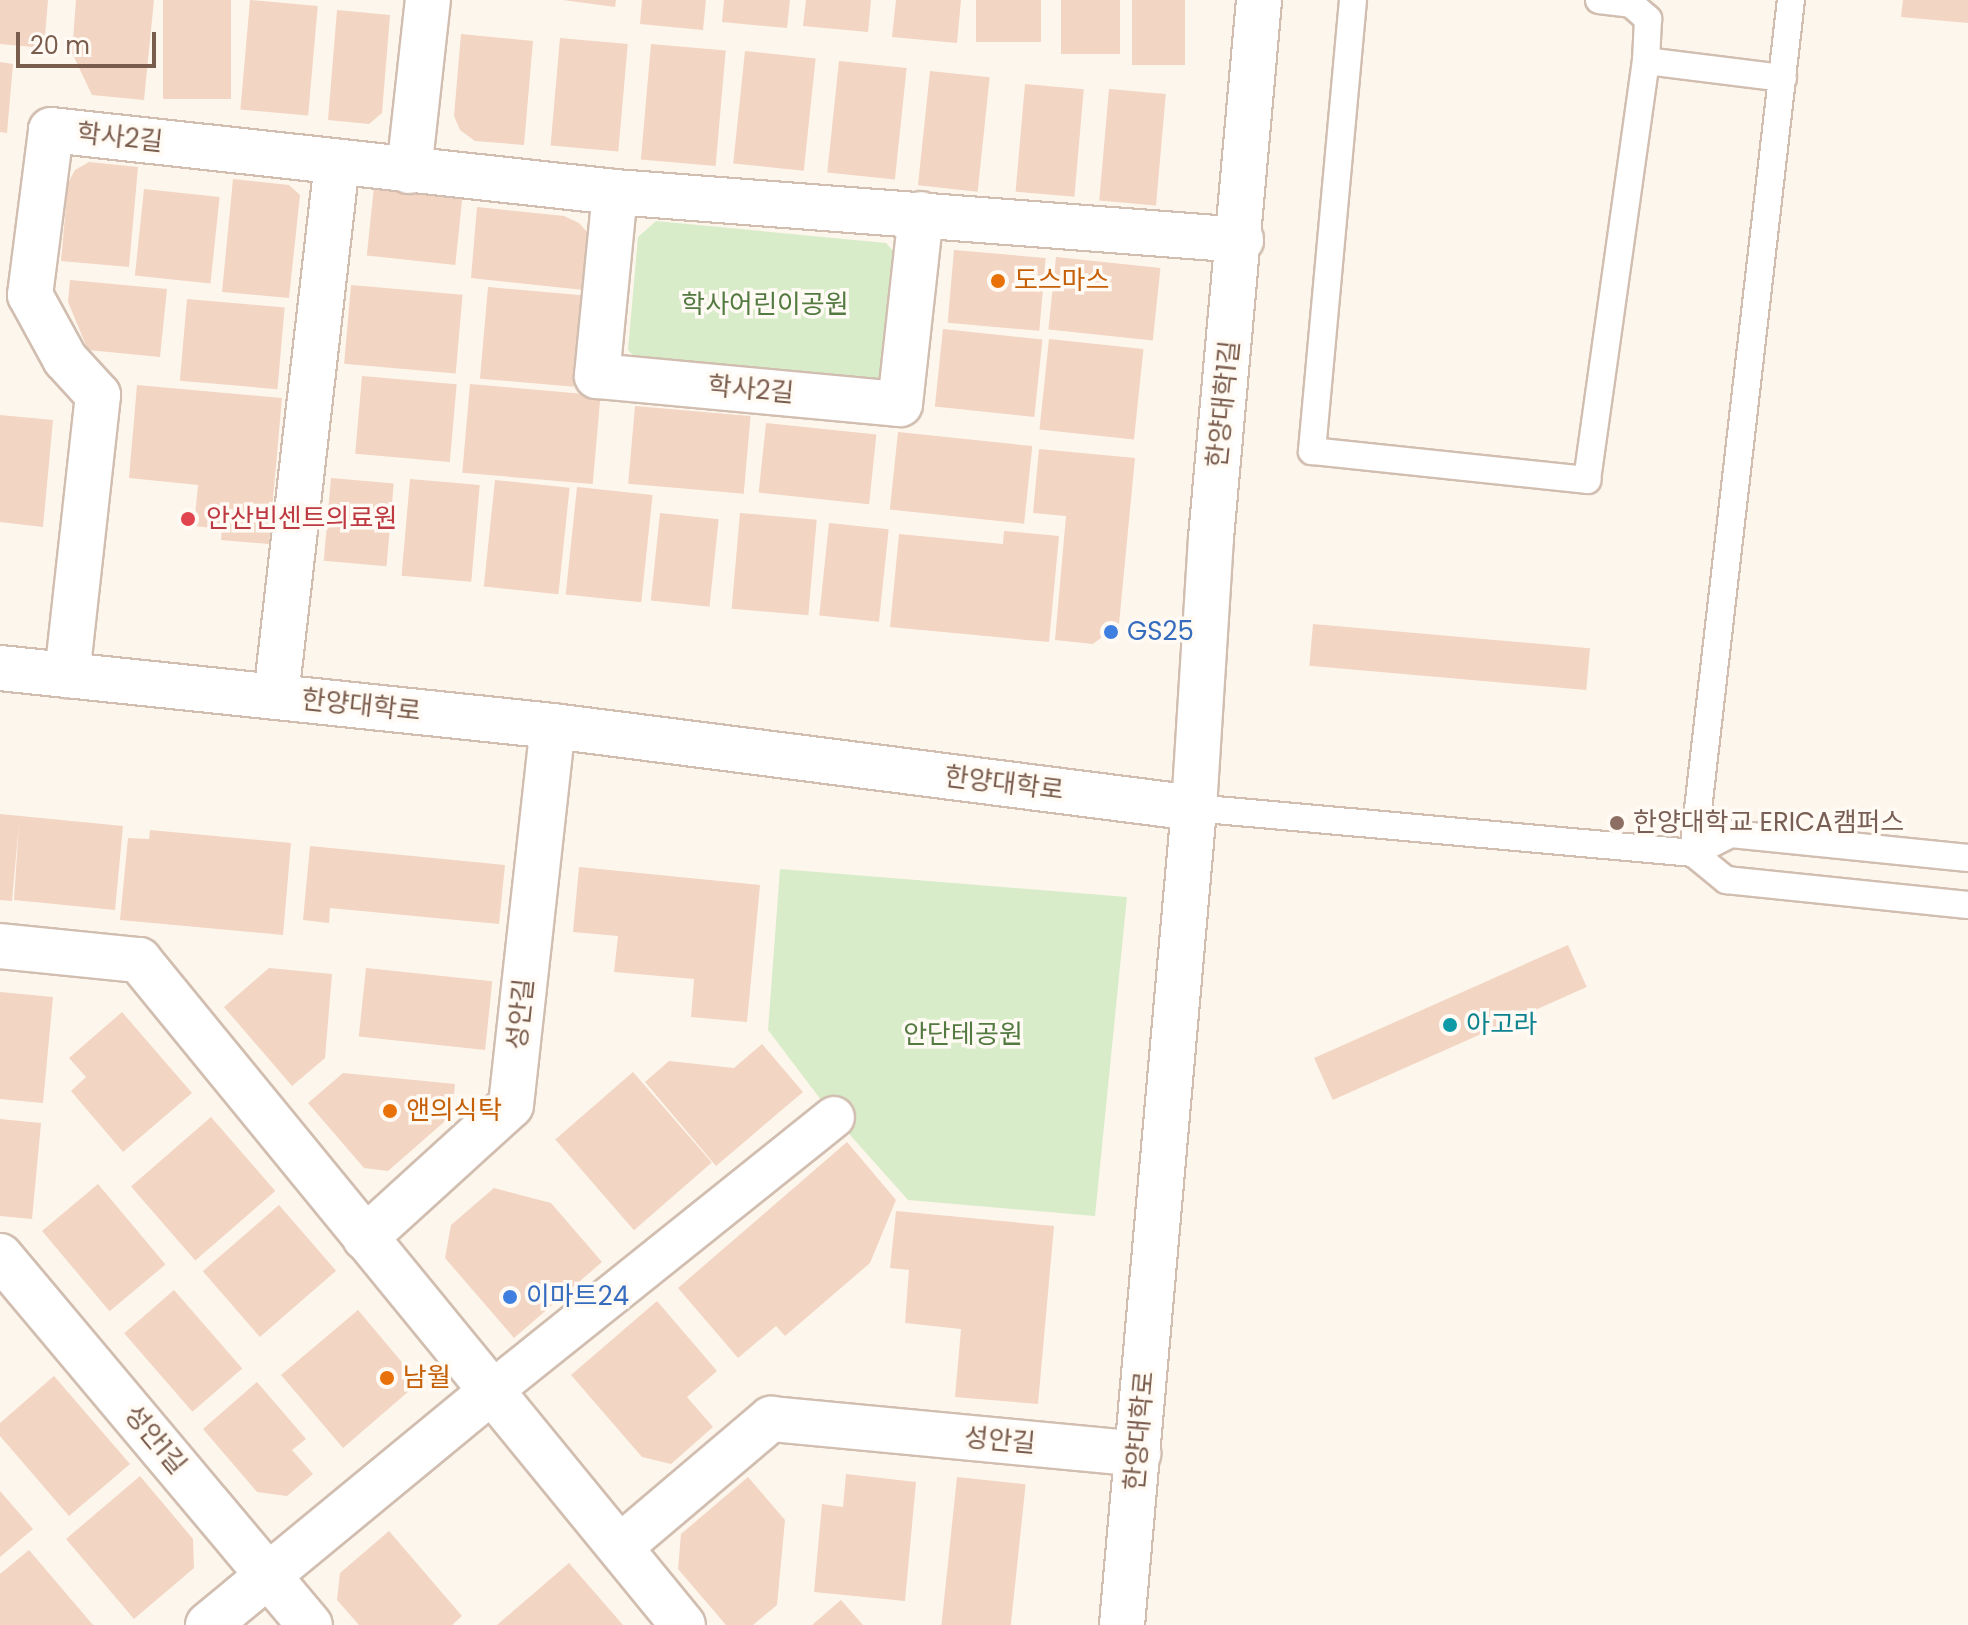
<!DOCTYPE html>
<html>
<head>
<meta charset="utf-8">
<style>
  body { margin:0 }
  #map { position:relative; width:1968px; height:1625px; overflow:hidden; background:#fdf6ec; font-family:Poppins,"Noto Sans KR",sans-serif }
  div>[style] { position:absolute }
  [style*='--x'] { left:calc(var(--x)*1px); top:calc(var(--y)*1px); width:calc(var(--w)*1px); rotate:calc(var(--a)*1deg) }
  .green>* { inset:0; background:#d8ecc9 }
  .building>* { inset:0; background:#f3d5c3; transform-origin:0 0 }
  .roads { filter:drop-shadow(2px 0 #d1beb0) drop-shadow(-2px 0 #d1beb0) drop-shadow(0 2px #d1beb0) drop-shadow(0 -2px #d1beb0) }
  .service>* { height:26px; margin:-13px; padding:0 13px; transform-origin:13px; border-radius:13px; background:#fff }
  .pedestrian>* { height:40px; margin:-20px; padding:0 20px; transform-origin:20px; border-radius:20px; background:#fff }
  .minor>* { height:44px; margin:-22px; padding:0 22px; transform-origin:22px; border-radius:22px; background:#fff }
  .tertiary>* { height:44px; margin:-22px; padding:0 22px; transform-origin:22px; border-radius:22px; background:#fff }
  .dots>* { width:22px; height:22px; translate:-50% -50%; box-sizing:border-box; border:4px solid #fffaf3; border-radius:50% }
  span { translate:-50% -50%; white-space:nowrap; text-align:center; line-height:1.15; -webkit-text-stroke:7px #fffaf3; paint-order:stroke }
  .street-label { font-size:26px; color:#7a5c4d }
  .food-label { font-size:26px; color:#c56008 }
  .left { translate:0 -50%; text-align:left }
  .park-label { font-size:26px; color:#537a41 }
  .health-label { font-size:26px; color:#be3a42 }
  .shop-label { font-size:26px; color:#366cbe }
  .education-label { font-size:26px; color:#785e54 }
  .culture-label { font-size:26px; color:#0d838f }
  .scale { position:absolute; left:16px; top:32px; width:140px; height:36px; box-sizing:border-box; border:4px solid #7a5c4d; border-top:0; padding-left:10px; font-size:24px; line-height:28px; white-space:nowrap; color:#7a5c4d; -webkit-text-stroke:6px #fffaf3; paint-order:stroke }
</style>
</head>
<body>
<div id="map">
  <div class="green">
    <div style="clip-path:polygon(656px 221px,886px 243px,902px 261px,891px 374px,872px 390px,644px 368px,628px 350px,638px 237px)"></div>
    <div style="clip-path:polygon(780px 869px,1127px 897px,1095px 1216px,908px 1200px,834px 1117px,768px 1030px)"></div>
  </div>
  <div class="building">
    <div style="clip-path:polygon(0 0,48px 0,44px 48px,0 44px)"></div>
    <div style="clip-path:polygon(76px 0,154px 0,144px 100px,92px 95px,72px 53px)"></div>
    <div style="left:163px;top:0;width:68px;height:99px"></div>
    <div style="left:250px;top:0;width:68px;height:110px;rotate:5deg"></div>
    <div style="clip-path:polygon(563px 0,616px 0,615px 7px)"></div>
    <div style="clip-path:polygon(642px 0,706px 0,703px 30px,640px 24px)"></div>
    <div style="clip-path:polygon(724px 0,790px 0,787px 28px,722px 22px)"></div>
    <div style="clip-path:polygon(806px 0,871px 0,868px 32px,803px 26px)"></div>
    <div style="clip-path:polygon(896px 0,961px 0,957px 43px,892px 37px)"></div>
    <div style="left:976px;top:0;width:65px;height:42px"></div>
    <div style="left:1061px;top:0;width:59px;height:54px"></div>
    <div style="left:1132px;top:0;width:53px;height:65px"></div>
    <div style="clip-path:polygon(1903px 0,1968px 0,1968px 23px,1901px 17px)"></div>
    <div style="clip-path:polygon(337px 10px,390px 15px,382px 113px,369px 124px,328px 120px)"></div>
    <div style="clip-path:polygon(461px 34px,533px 41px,524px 145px,475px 141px,460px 130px,454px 116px)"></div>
    <div style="left:560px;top:38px;width:68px;height:108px;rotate:5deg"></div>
    <div style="left:651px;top:44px;width:75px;height:116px;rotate:5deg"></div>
    <div style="left:745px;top:51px;width:71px;height:113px;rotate:6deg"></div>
    <div style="left:839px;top:61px;width:68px;height:112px;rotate:6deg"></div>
    <div style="clip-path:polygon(0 62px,13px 64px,7px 133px,0 132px)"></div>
    <div style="left:930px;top:71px;width:60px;height:115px;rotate:6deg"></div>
    <div style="left:1025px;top:84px;width:59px;height:108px;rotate:5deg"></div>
    <div style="left:1109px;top:89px;width:57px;height:112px;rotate:5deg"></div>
    <div style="clip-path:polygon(89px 162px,138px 167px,129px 267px,61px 261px,68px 183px,75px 170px)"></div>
    <div style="clip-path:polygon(233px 179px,289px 185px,300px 195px,289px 298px,222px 292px)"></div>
    <div style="left:374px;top:187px;width:89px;height:69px;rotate:6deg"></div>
    <div style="left:144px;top:189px;width:76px;height:87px;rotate:6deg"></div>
    <div style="clip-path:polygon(477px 207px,564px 216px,579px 223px,590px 235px,584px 290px,471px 278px)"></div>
    <div style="left:954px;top:250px;width:92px;height:73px;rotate:5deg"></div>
    <div style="left:1056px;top:257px;width:105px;height:73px;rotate:6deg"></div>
    <div style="clip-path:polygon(70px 280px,167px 289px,160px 357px,88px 350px,68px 302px)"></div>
    <div style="left:351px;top:285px;width:112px;height:79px;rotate:5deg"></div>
    <div style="left:488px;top:287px;width:94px;height:92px;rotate:5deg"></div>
    <div style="left:187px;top:299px;width:98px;height:82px;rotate:5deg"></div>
    <div style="left:943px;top:329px;width:100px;height:78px;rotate:6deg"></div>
    <div style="left:1049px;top:339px;width:95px;height:91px;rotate:6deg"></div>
    <div style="left:362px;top:376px;width:95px;height:78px;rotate:5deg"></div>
    <div style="left:470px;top:384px;width:131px;height:89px;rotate:5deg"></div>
    <div style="clip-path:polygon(137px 385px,282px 398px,269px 544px,221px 540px,222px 529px,194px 526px,198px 485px,129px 478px)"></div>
    <div style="left:635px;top:406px;width:116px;height:78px;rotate:5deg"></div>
    <div style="clip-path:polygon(0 415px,53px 420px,43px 527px,0 522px)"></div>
    <div style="left:766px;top:423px;width:111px;height:70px;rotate:6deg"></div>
    <div style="left:898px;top:432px;width:135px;height:78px;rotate:6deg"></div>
    <div style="clip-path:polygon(1039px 449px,1135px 458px,1119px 624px,1093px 644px,1055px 640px,1066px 516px,1033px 513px)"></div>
    <div style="left:331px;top:478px;width:63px;height:83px;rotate:5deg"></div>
    <div style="left:410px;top:479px;width:70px;height:97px;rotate:5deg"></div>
    <div style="left:495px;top:480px;width:75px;height:107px;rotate:6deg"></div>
    <div style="left:577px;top:487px;width:76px;height:108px;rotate:6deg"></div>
    <div style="left:660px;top:513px;width:59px;height:88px;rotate:6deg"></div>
    <div style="left:740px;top:513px;width:77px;height:96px;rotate:5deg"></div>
    <div style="left:829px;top:523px;width:60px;height:93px;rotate:6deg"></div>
    <div style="clip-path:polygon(1004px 531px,1059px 536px,1049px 642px,890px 627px,899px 534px,1003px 544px)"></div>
    <div style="left:1313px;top:624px;width:278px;height:42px;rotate:5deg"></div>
    <div style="clip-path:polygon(0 814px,123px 826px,115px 910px,14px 900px,19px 823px,12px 901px,0 900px)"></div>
    <div style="clip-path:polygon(150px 830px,291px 843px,283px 935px,120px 920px,128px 838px,149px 839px)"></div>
    <div style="clip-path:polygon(310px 846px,505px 865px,499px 924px,330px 908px,329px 923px,303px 920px)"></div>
    <div style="clip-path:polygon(579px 867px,760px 885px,747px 1022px,691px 1017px,694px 979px,614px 972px,618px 936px,573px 932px)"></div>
    <div style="left:1568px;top:945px;width:46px;height:278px;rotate:66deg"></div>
    <div style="clip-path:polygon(269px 968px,332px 974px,325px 1058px,292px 1086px,224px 1007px)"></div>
    <div style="left:366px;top:968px;width:127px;height:69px;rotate:6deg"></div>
    <div style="clip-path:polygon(0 992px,53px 997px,43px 1103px,0 1099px)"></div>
    <div style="clip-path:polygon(122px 1012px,192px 1093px,123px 1152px,71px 1091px,86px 1077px,69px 1058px)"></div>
    <div style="clip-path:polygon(762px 1044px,803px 1092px,716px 1166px,645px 1082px,669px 1061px,734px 1068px)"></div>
    <div style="left:633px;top:1072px;width:120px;height:103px;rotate:49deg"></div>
    <div style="clip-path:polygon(343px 1073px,455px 1084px,452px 1115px,388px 1171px,364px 1168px,308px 1103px)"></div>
    <div style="left:211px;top:1117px;width:98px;height:106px;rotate:49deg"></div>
    <div style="clip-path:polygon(0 1119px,41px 1123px,32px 1219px,0 1216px)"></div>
    <div style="clip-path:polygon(847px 1142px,896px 1200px,870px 1263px,785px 1336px,776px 1326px,738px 1358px,678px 1288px)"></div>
    <div style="left:98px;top:1184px;width:105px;height:73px;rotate:50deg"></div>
    <div style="clip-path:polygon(494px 1188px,551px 1203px,602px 1262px,514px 1338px,445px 1258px,451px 1225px)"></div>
    <div style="left:279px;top:1205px;width:87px;height:101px;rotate:49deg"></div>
    <div style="clip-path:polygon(896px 1211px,1054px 1226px,1038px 1404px,955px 1397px,961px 1329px,905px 1323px,909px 1270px,890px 1268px)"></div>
    <div style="left:174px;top:1290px;width:104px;height:66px;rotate:49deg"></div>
    <div style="clip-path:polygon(657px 1301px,717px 1371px,687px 1397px,713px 1427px,671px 1464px,642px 1457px,571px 1375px)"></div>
    <div style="clip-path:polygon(358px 1310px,411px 1373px,409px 1391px,343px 1448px,281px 1375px)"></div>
    <div style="clip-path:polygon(54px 1376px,130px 1464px,69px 1516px,0 1436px,0 1423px)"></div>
    <div style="clip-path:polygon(257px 1382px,306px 1439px,292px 1450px,313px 1474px,287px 1496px,257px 1492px,203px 1429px)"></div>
    <div style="clip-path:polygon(846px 1474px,916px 1482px,905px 1601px,814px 1592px,822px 1504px,843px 1507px)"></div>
    <div style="clip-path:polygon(140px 1476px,193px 1539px,194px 1568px,134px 1619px,66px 1539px)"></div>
    <div style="clip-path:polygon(748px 1477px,785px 1520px,777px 1605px,753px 1625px,726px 1625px,678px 1569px,681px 1534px)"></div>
    <div style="left:957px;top:1477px;width:69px;height:149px;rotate:6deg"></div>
    <div style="clip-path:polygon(0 1491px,33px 1529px,0 1557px)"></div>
    <div style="clip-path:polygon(389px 1531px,462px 1616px,452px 1625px,359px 1625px,337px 1600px,340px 1573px)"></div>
    <div style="clip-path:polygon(29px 1550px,93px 1625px,0 1625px,0 1574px)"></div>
    <div style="clip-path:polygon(569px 1563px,623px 1625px,497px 1625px)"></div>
    <div style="clip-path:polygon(841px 1600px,863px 1625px,812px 1625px)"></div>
  </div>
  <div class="roads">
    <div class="service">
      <div style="--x:1353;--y:0;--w:453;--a:95.2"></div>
      <div style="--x:1312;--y:451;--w:277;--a:6"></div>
      <div style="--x:1587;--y:480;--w:423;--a:-82"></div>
      <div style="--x:1599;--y:0;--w:32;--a:7"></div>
      <div style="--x:1631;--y:4;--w:23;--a:41"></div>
      <div style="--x:1648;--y:19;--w:42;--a:92.7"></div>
      <div style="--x:1646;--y:61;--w:138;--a:7.1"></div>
      <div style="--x:1194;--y:808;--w:501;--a:5.15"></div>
      <div style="--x:1693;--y:853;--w:859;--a:-83.45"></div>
      <div style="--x:1968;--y:858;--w:238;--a:-174.2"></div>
      <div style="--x:1731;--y:834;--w:42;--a:153.4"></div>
      <div style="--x:1693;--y:853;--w:43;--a:39.3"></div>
      <div style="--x:1726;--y:880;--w:243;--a:5.9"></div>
    </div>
    <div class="pedestrian">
      <div style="--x:492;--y:1391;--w:438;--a:-38.7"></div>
    </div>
    <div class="minor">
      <div style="--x:409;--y:171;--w:172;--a:-83.7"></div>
      <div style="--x:615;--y:192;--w:185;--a:95.6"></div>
      <div style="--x:597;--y:376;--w:304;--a:5.3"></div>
      <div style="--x:900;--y:404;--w:191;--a:-83.7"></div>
      <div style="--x:30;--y:295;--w:166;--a:-82.7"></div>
      <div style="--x:51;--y:130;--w:567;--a:6.27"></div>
      <div style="--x:615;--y:192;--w:628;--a:4.38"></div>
      <div style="--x:30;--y:295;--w:73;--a:61.3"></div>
      <div style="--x:65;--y:359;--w:49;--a:47.5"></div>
      <div style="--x:98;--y:395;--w:282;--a:96.3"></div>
      <div style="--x:276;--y:696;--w:537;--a:-83.48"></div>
      <div style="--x:1194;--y:808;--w:271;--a:-86.4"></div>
      <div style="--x:1211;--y:538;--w:540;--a:-84.9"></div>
      <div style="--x:0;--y:946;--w:140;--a:5.8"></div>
      <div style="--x:139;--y:960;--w:859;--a:50.72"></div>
      <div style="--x:365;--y:1238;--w:197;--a:-42.3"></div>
      <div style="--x:511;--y:1105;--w:381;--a:-83.7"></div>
      <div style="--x:0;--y:1256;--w:482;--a:50"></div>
      <div style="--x:621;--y:1546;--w:197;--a:-40.3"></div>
      <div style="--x:771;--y:1419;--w:369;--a:5.4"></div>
      <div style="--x:208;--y:1625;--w:368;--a:-39.5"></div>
    </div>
    <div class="tertiary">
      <div style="--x:0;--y:668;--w:556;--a:5.99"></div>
      <div style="--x:553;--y:726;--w:646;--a:7.29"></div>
      <div style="--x:1194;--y:808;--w:820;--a:95.04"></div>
    </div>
  </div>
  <div class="dots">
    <div style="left:998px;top:281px;background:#e8710a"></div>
    <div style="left:188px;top:519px;background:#e0444e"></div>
    <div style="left:1111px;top:632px;background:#3f7fe0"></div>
    <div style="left:1617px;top:823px;background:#8d6e63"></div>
    <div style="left:1450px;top:1025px;background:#0f9aa8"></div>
    <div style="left:390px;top:1111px;background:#e8710a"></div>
    <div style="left:510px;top:1297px;background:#3f7fe0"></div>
    <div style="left:387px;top:1378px;background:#e8710a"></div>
  </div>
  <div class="street-label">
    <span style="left:120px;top:138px;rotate:6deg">학사2길</span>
    <span style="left:751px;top:390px;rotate:5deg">학사2길</span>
    <span style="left:1224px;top:404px;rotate:-84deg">한양대학1길</span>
    <span style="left:361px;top:706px;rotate:6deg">한양대학로</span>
    <span style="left:1004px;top:784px;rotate:7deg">한양대학로</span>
    <span style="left:521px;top:1014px;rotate:-84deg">성안길</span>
    <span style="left:1140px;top:1431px;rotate:-85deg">한양대학로</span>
    <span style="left:155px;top:1440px;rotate:50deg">성안1길</span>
    <span style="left:1000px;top:1441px;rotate:5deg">성안길</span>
  </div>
  <div class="food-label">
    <span class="left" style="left:1014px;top:281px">도스마스</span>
    <span class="left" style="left:406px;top:1111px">앤의식탁</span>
    <span class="left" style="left:403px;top:1378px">남월</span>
  </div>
  <div class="park-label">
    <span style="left:765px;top:305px">학사어린이공원</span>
    <span style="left:963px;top:1035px">안단테공원</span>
  </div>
  <div class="health-label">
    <span class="left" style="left:206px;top:519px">안산빈센트의료원</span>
  </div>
  <div class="shop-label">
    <span class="left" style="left:1127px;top:632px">GS25</span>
    <span class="left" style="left:526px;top:1297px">이마트24</span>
  </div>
  <div class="education-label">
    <span class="left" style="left:1633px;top:823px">한양대학교 ERICA캠퍼스</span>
  </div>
  <div class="culture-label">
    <span class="left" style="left:1466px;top:1025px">아고라</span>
  </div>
  <div class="scale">20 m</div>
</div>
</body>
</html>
